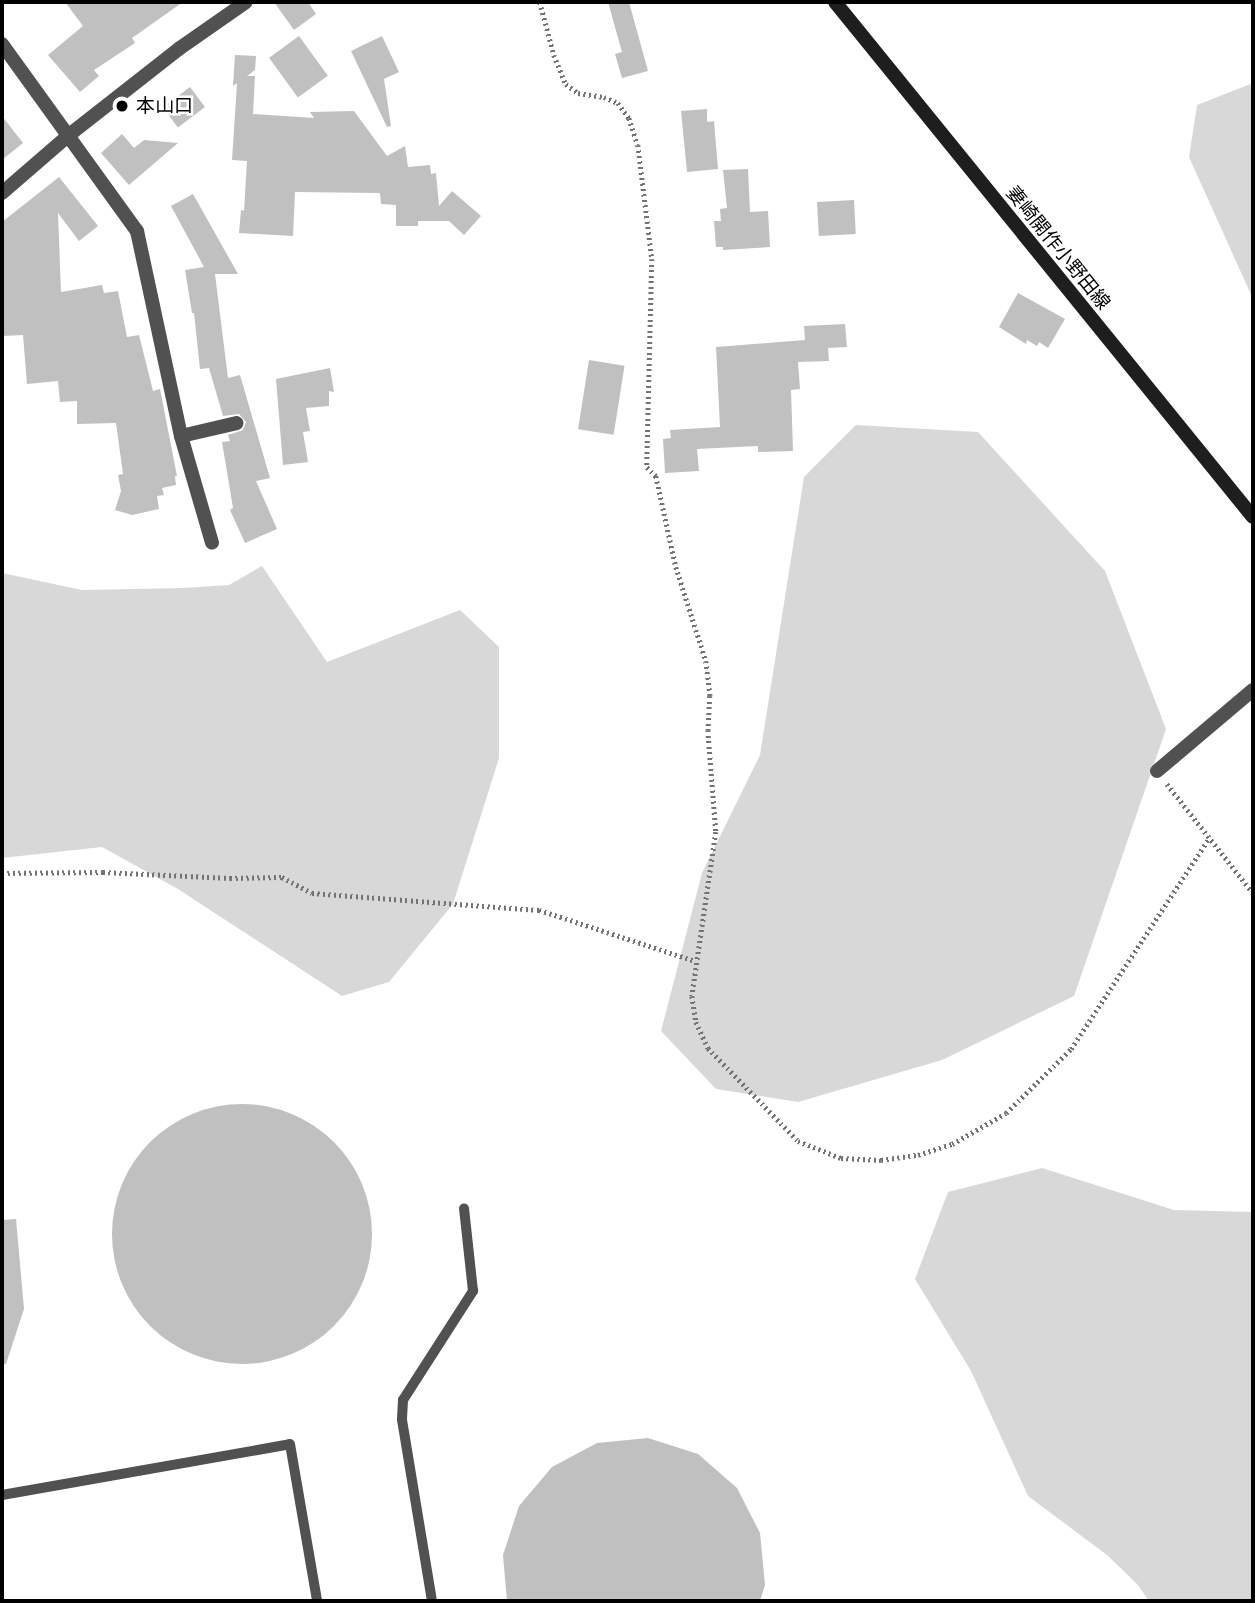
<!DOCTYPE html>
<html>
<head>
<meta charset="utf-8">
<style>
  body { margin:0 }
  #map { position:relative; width:1255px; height:1603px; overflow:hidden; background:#fff; font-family:"Archivo Narrow","Noto Sans JP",sans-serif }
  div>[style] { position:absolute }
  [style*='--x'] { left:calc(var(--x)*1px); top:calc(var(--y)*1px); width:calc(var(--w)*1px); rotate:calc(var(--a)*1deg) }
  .green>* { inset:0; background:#d8d8d8 }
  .building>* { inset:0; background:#c0c0c0; transform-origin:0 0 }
  .round { border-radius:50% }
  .path>* { height:4.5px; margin-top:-2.25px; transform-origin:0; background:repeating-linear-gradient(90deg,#737373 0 2px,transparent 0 5.5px) }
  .service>* { height:10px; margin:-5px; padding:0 5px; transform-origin:5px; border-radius:5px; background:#515151 }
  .minor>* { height:14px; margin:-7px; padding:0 7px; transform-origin:7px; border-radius:7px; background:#515151 }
  .tertiary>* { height:14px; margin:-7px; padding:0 7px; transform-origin:7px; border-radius:7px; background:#515151 }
  .secondary>* { height:14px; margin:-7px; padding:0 7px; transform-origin:7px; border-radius:7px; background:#1e1e1e }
  .dots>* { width:19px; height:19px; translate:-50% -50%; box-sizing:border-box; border:4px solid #fff; border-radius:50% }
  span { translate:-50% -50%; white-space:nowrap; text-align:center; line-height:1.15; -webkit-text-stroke:5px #fff; paint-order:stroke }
  .poi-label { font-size:19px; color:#000 }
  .left { translate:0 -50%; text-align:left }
  .street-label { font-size:19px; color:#000 }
  .frame { position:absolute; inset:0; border:4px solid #000; pointer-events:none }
</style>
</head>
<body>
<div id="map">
  <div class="green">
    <div style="clip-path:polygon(1253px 83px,1253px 299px,1189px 157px,1197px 105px)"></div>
    <div style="clip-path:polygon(856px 425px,978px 432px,1105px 571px,1166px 729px,1074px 996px,942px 1060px,798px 1102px,716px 1089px,661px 1031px,702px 873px,760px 755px,804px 477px)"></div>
    <div style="clip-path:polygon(262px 566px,327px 662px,460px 610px,499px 647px,499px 758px,453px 904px,389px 982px,342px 996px,178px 889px,102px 847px,2px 858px,2px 573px,82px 590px,183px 588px,229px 585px)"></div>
    <div style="clip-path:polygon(1042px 1168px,1174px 1210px,1253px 1212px,1253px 1601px,1149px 1601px,1137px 1584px,1107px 1555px,1028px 1496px,971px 1371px,915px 1279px,948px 1192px)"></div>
  </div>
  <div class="building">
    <div style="clip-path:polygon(65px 2px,183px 2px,132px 38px,135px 43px,94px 70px,99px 76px,80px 92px,48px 55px,83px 26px)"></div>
    <div style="clip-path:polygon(274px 2px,308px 2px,316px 14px,294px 30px)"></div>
    <div style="clip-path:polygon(608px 2px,629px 2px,648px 71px,622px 78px,615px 54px,622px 52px)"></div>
    <div style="left:299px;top:36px;width:49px;height:37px;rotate:54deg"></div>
    <div style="clip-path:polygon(382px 36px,399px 72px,384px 79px,391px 126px,387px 127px,351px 51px)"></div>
    <div style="clip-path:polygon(235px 55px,256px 56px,255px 70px,247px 76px,255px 76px,253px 114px,314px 118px,310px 112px,354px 111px,387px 156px,405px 146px,408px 167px,430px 165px,431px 174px,436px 173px,439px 206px,452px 191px,481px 216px,464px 235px,449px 221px,418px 221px,418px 226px,396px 226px,396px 205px,381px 204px,380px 193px,295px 192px,293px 236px,239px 233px,241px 210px,244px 211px,247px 161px,232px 160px,237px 83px,233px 86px)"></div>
    <div style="left:190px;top:87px;width:25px;height:34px;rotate:53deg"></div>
    <div style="clip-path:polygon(707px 109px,707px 122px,714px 121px,718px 169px,687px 172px,681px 111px)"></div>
    <div style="clip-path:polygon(2px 116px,23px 143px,2px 160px)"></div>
    <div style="clip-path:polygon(122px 134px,134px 148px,144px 140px,178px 143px,129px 185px,101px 153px)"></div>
    <div style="clip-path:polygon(748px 169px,750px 212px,768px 211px,770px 247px,723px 250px,723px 247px,716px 247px,714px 221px,721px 221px,720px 209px,727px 208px,723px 170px)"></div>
    <div style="clip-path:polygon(59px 177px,98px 226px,79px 241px,58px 213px,61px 292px,102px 285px,104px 293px,118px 291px,127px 337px,139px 335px,153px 391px,160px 389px,177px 476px,175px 476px,176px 485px,162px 488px,164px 495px,157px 496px,159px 509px,132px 515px,115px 510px,121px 491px,118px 475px,123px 474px,116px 423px,77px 424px,77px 401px,60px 402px,58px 381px,27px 384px,23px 335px,2px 336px,2px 222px)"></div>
    <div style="clip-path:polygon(193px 194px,238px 274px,215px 274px,228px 378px,240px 375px,270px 478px,256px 481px,277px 529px,245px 543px,230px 510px,233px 508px,222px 442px,230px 441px,228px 435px,243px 430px,246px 422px,239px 414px,223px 416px,209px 368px,200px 369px,194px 313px,192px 313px,185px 270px,204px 267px,171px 206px)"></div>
    <div style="left:854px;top:200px;width:34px;height:37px;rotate:87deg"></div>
    <div style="clip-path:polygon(1018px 293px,1065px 319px,1048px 348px,1039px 342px,1037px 346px,1027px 340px,1026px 344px,999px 327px)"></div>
    <div style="clip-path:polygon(845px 324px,847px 347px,828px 348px,829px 361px,798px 362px,800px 389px,791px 390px,793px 451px,758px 452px,758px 446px,697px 449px,699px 471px,665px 473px,663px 439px,671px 438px,670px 430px,720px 427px,716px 347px,805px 340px,804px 326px)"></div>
    <div style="left:589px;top:360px;width:36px;height:70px;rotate:9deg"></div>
    <div style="clip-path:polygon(330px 368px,334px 392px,329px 391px,329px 406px,306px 408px,310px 431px,303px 432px,308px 462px,283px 465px,276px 379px)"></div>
    <div class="round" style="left:112px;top:1104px;width:260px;height:260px"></div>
    <div style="clip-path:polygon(16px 1219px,24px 1309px,6px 1364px,2px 1364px,2px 1220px)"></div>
    <div style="clip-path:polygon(648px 1438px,698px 1454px,737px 1488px,760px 1533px,765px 1585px,760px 1601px,507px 1601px,503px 1555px,519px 1506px,552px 1467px,597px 1443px)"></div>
  </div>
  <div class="path">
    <div style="--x:540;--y:2;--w:55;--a:75.2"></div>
    <div style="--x:554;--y:55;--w:31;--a:68"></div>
    <div style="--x:566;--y:84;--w:15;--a:37"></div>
    <div style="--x:578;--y:93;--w:26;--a:9"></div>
    <div style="--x:604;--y:97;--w:15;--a:23"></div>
    <div style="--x:618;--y:103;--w:19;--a:54"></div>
    <div style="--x:629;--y:118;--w:28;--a:72"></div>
    <div style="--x:638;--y:145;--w:115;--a:83"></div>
    <div style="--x:652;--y:259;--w:208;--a:91.4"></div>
    <div style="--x:647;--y:467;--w:13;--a:45"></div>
    <div style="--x:656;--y:476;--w:93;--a:77.6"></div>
    <div style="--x:676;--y:567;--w:99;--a:72.3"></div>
    <div style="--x:706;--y:661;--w:35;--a:83"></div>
    <div style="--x:710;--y:696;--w:34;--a:93"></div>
    <div style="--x:708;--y:730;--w:102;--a:85.5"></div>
    <div style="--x:716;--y:832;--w:166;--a:98.3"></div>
    <div style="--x:692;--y:996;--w:26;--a:81"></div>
    <div style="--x:696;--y:1022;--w:29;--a:65"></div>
    <div style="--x:708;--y:1048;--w:129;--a:45.9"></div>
    <div style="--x:798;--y:1141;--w:46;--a:21.6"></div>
    <div style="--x:841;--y:1158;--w:40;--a:2.9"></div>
    <div style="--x:881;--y:1160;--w:37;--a:-8"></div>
    <div style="--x:918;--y:1155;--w:36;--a:-18"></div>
    <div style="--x:952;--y:1144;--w:62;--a:-29.9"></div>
    <div style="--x:1006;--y:1113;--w:91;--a:-44.6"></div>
    <div style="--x:1071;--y:1049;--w:252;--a:-56.8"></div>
    <div style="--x:1167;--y:784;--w:139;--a:51.7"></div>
    <div style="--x:2;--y:873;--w:101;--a:-0.6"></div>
    <div style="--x:103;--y:872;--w:127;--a:2.7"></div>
    <div style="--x:230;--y:878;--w:52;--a:-1.1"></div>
    <div style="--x:282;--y:877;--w:34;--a:28"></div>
    <div style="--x:312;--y:893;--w:228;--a:4.3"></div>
    <div style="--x:539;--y:910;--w:164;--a:18.1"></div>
  </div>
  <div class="service">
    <div style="--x:2;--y:1495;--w:292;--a:-10"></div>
    <div style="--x:290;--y:1444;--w:159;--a:80.2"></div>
    <div style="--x:432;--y:1601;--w:184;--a:-99.4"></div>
    <div style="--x:402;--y:1419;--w:19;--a:-87"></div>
    <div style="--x:403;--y:1400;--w:130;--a:-57.3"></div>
    <div style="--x:473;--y:1291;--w:83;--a:-96.2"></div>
  </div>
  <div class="minor">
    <div style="--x:2;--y:44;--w:231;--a:54.2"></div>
    <div style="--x:137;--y:231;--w:210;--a:77.9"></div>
    <div style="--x:181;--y:436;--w:111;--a:73.8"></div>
    <div style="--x:2;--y:193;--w:89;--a:-40.9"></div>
    <div style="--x:181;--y:436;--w:57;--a:-13.1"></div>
    <div style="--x:1157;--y:771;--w:126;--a:-40.2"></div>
  </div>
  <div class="tertiary">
    <div style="--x:69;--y:135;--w:141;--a:-38.1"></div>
    <div style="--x:180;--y:48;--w:80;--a:-34.9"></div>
  </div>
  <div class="secondary">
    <div style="--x:835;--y:2;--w:663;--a:50.94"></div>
  </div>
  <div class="dots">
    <div style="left:122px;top:106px;background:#000"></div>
  </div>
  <div class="poi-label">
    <span class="left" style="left:136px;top:106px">本山口</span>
  </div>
  <div class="street-label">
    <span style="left:1058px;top:248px;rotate:51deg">妻崎開作小野田線</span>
  </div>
  <div class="frame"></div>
</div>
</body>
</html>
